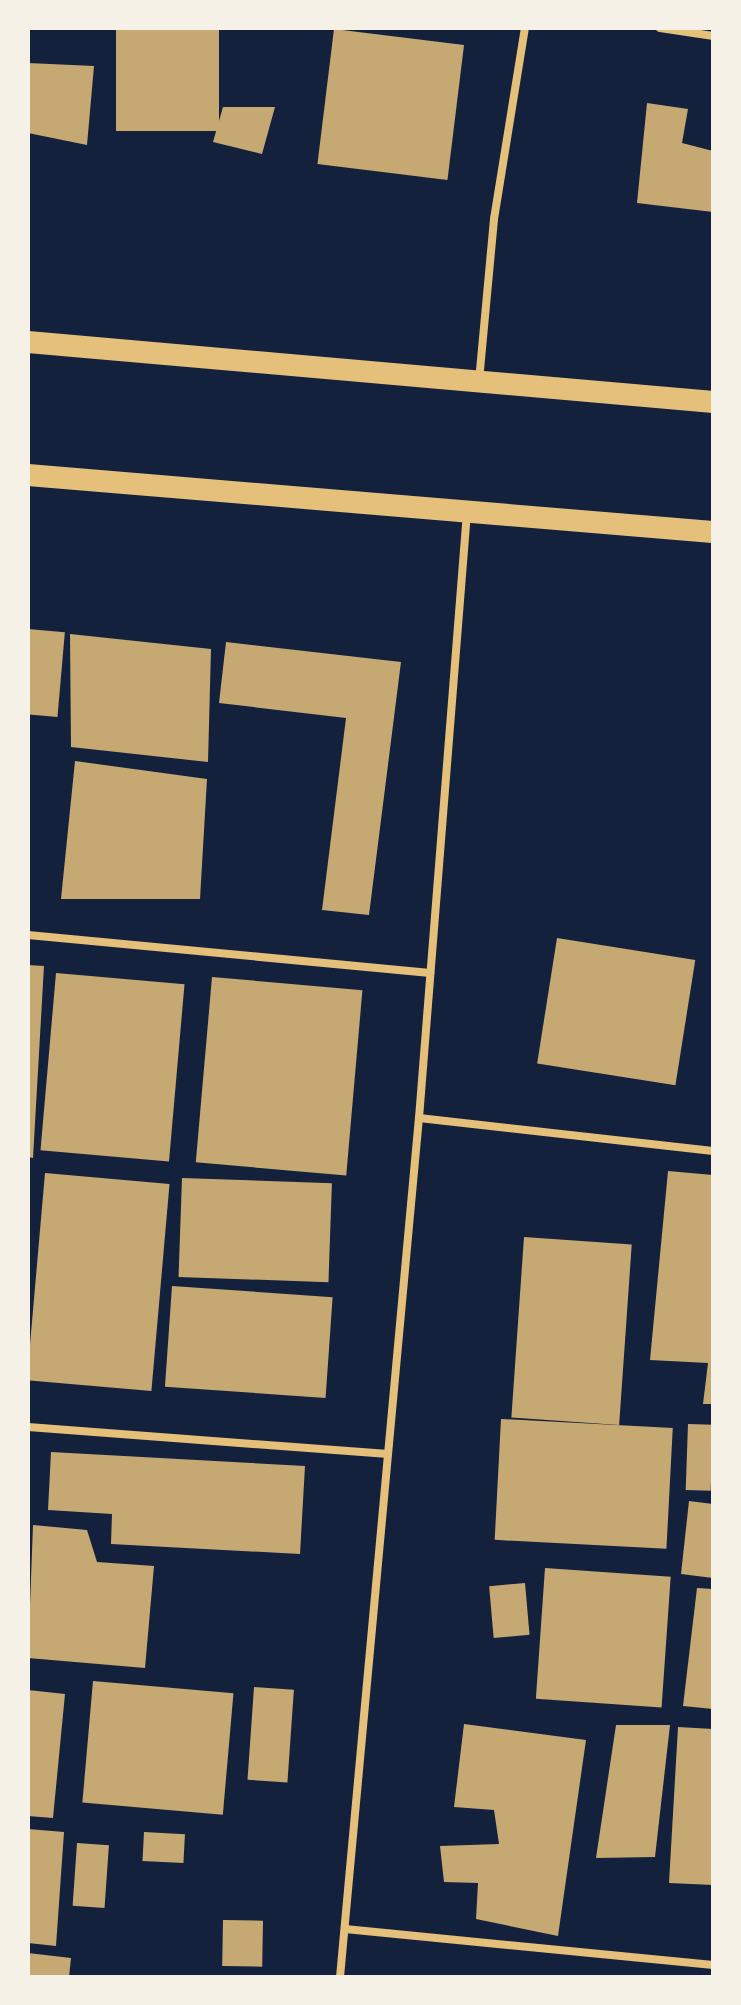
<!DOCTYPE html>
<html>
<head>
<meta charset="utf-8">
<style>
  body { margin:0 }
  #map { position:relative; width:741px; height:2005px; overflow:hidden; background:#14213d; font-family:Helvetica,sans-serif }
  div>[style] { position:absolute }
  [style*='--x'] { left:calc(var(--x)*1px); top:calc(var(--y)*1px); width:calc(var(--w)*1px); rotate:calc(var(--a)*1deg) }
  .building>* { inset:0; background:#c6a872; transform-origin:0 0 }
  .minor>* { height:8px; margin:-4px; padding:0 4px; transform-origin:4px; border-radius:4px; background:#e5c07b }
  .trunk>* { height:22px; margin:-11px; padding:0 11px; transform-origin:11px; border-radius:11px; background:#e5c07b }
  span { translate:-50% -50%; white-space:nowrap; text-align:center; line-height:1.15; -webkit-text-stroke:7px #f6f1e7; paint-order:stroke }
  .frame { position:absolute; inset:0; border:30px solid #f6f1e7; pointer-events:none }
</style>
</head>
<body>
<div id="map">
  <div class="building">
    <div style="left:116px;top:28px;width:103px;height:103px"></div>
    <div style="left:334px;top:29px;width:131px;height:136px;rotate:7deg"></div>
    <div style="clip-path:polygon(28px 63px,94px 66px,87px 145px,28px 133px)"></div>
    <div style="clip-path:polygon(647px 103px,688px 109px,682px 143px,713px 151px,713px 212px,637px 203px)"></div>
    <div style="clip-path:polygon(223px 107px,275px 107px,262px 154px,213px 142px)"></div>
    <div style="left:28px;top:629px;width:37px;height:85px;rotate:5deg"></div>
    <div style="clip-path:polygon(70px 634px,211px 649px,208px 762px,71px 747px)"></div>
    <div style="clip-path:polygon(226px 642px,401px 662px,369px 915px,322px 910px,346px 718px,219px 703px)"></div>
    <div style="clip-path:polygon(75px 761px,207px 779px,200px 899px,61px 899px)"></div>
    <div style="left:557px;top:938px;width:140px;height:127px;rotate:9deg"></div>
    <div style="clip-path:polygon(28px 965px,44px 966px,33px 1158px,28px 1157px)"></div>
    <div style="left:56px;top:973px;width:129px;height:178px;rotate:5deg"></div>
    <div style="left:212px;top:977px;width:151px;height:186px;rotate:5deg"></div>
    <div style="clip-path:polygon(668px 1171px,713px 1175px,713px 1404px,703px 1404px,708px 1363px,650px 1360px)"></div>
    <div style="left:45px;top:1173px;width:125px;height:208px;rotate:5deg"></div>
    <div style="left:182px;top:1178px;width:150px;height:99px;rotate:2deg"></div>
    <div style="left:524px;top:1237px;width:108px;height:181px;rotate:4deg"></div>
    <div style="left:172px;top:1286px;width:161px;height:101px;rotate:4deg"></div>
    <div style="left:501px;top:1419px;width:172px;height:121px;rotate:3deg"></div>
    <div style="left:688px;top:1424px;width:25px;height:66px;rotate:2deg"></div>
    <div style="clip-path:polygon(51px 1452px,305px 1466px,300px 1554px,111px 1544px,112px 1514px,48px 1510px)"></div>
    <div style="clip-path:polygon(689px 1501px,713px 1504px,713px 1578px,681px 1574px)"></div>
    <div style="clip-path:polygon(33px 1525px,87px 1530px,97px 1562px,154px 1566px,145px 1668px,28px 1658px)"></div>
    <div style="left:545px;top:1568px;width:126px;height:131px;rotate:4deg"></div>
    <div style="left:525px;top:1583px;width:52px;height:36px;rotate:85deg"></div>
    <div style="clip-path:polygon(697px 1588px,713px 1589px,713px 1709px,683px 1706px)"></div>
    <div style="left:93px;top:1681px;width:141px;height:122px;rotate:5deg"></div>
    <div style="left:254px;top:1687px;width:40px;height:93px;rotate:4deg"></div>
    <div style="clip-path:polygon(28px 1690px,65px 1694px,53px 1818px,28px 1816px)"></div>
    <div style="clip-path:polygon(464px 1724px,586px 1740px,558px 1936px,476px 1919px,478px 1883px,444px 1882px,440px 1846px,499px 1844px,494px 1810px,454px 1807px)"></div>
    <div style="clip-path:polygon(616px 1725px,670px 1725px,655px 1857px,596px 1858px)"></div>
    <div style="clip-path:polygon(678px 1727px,713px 1729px,713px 1885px,669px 1883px)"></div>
    <div style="clip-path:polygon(28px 1829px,64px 1832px,56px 1946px,28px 1943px)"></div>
    <div style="left:144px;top:1832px;width:41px;height:29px;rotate:3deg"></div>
    <div style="left:77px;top:1843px;width:32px;height:63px;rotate:4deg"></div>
    <div style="left:223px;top:1920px;width:40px;height:46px;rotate:1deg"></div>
    <div style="clip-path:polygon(28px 1953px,71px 1958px,69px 1977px,28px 1977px)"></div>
  </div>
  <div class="minor">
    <div style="--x:660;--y:28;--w:54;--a:8.6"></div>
    <div style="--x:479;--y:381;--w:163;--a:-84.7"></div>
    <div style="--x:494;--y:219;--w:193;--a:-80.8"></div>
    <div style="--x:28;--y:935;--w:404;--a:5.4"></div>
    <div style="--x:419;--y:1118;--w:296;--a:6.4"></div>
    <div style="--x:28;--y:1427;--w:358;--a:4.3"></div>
    <div style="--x:345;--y:1929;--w:370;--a:5.6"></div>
    <div style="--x:340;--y:1977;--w:863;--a:-84.75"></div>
    <div style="--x:419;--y:1118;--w:608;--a:-85.47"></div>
  </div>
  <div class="trunk">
    <div style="--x:28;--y:342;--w:688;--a:5.01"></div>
    <div style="--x:28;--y:475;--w:687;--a:4.76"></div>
  </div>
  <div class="frame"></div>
</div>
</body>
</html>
